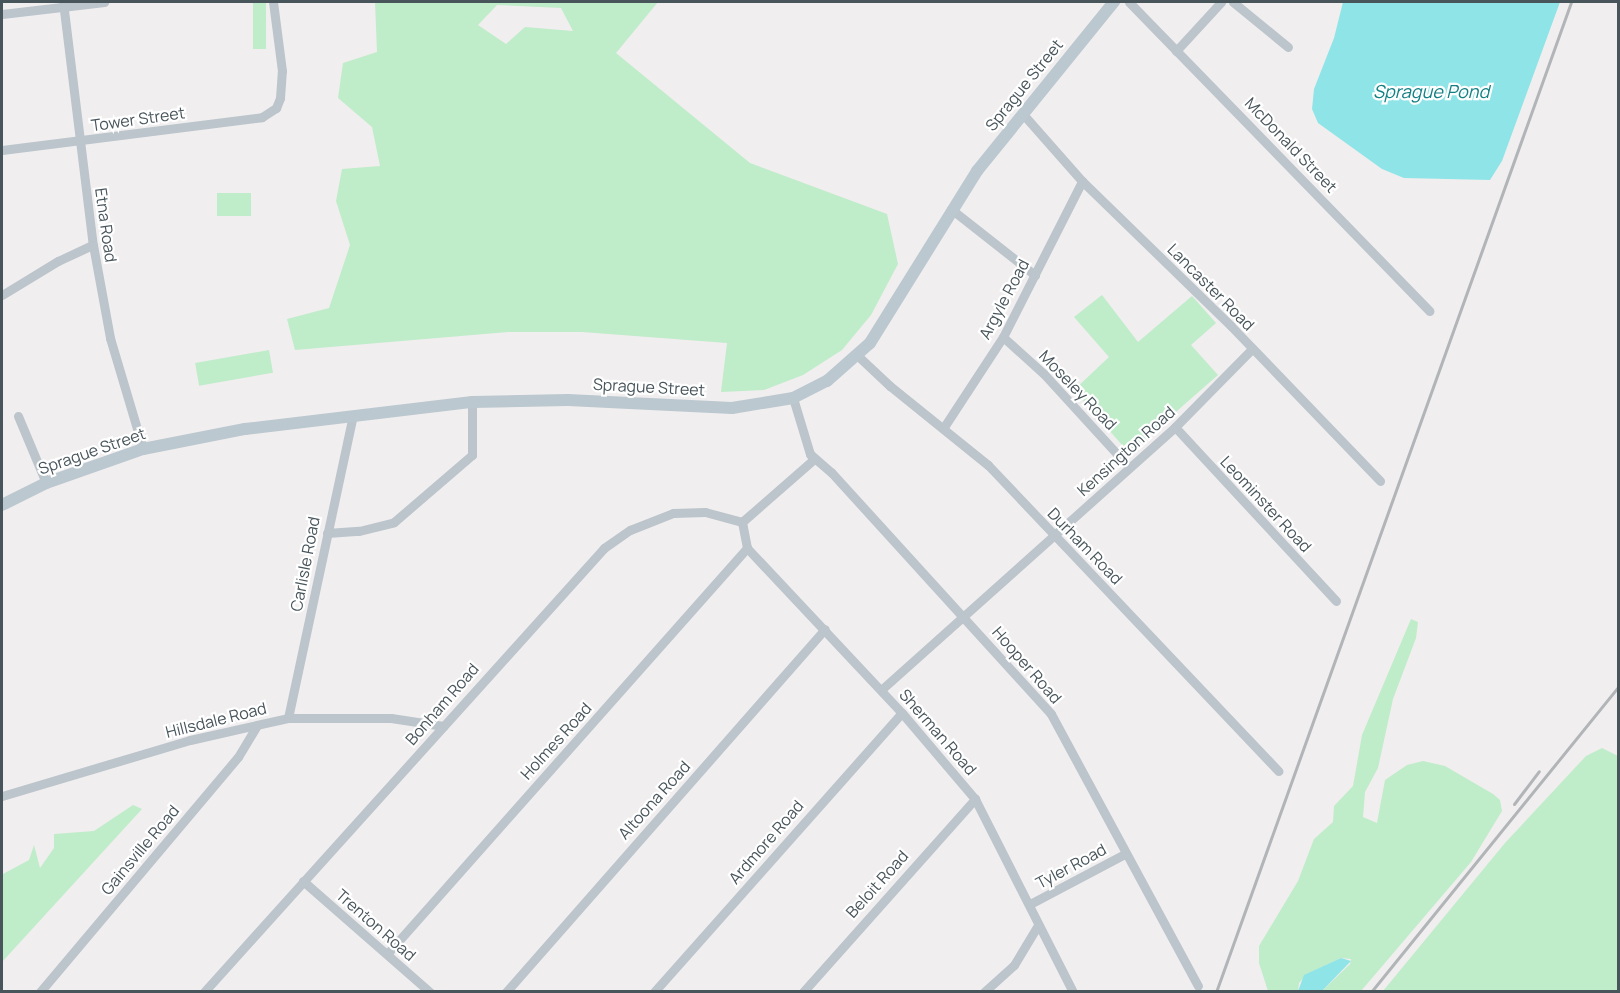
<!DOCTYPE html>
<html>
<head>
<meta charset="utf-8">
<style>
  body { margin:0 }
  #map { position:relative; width:1620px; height:993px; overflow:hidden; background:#f1eeef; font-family:Manrope,sans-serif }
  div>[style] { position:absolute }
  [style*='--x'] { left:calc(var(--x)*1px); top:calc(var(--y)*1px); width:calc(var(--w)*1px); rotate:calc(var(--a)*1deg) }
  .green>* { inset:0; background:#bfecc9; transform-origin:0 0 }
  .water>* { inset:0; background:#8fe4e7 }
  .street>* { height:9px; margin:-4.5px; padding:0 4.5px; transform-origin:4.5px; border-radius:4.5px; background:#bbc5cb }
  .secondary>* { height:12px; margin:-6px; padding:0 6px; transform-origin:6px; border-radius:6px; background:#bbc8cf }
  .rail>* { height:3px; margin:-1.5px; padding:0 1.5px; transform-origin:1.5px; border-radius:1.5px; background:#b1b5b8 }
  span { translate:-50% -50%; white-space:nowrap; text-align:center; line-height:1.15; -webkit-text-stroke:4.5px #fff; paint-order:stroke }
  .street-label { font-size:16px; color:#48555b }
  .water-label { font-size:18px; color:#138084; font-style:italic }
  .frame { position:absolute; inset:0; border:3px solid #48555b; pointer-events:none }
</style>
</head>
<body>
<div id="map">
  <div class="green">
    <div style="left:253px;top:2px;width:13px;height:47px"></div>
    <div style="clip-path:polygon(evenodd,375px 2px,658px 2px,616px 53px,750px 163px,887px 214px,898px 264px,871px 315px,842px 350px,803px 375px,764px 390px,721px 392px,727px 343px,582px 332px,508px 332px,295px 350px,287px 319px,329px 308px,350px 245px,336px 201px,342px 169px,380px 166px,372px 127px,338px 98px,343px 63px,377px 52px,375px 2px,497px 5px,561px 8px,573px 31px,525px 27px,506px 44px,478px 25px,497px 5px)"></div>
    <div style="left:217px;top:193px;width:34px;height:23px"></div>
    <div style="clip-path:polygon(1102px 295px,1138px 342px,1192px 296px,1216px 323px,1191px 345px,1218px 375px,1129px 453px,1074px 390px,1109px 357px,1074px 317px)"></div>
    <div style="left:269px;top:350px;width:23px;height:75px;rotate:80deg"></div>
    <div style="clip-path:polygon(1411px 619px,1418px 622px,1416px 638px,1393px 699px,1378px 768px,1365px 792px,1363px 817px,1377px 823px,1385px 780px,1407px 765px,1423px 761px,1445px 766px,1493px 794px,1500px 800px,1502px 811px,1471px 862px,1361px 991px,1322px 991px,1350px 964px,1351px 959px,1341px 958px,1307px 974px,1299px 983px,1298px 991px,1268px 991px,1259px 963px,1259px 946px,1298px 881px,1314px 839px,1333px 822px,1334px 806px,1353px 786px,1362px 735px)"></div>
    <div style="clip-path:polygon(1602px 748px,1618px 756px,1618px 991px,1383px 991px,1505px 843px,1586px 756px)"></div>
    <div style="clip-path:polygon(133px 805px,142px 809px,2px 962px,3px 874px,29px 860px,34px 845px,40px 868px,54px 848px,54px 834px,94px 831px)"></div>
  </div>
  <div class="water">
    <div style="clip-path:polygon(1343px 2px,1560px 2px,1502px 161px,1490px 180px,1404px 178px,1382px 169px,1318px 123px,1312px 109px,1314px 89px,1334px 38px)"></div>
    <div style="clip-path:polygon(1341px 958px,1351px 961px,1322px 991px,1298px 991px,1304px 975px)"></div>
  </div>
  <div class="street">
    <div style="--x:63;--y:2;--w:245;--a:83"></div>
    <div style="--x:93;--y:245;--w:95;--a:79.6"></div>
    <div style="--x:110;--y:338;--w:116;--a:73.4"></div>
    <div style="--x:1129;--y:2;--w:431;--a:45.8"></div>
    <div style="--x:1233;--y:2;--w:71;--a:39.3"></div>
    <div style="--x:2;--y:14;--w:103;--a:-6.7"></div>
    <div style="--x:1176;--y:51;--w:67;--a:-47.4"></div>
    <div style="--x:1022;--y:113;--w:91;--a:48.6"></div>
    <div style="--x:1082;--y:181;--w:208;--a:44.2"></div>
    <div style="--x:1231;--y:326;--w:215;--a:46.1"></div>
    <div style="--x:2;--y:150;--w:262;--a:-7.2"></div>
    <div style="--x:262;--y:117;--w:17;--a:-33"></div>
    <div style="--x:276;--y:108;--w:11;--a:-68"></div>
    <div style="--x:280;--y:98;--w:27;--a:-86"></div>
    <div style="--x:282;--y:71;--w:70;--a:-97.4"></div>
    <div style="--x:951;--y:209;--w:107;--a:38.2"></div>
    <div style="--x:2;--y:295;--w:66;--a:-31.3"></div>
    <div style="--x:58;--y:261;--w:38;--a:-25"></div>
    <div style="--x:1003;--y:337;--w:55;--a:42.1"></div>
    <div style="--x:1044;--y:374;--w:126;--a:47.6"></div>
    <div style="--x:858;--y:356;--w:44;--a:43.2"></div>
    <div style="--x:890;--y:386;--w:126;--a:38.9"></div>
    <div style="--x:988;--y:465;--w:422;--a:46.5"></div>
    <div style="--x:793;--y:398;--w:59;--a:73.1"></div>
    <div style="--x:810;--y:454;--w:28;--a:41"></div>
    <div style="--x:831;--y:472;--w:327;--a:47.7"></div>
    <div style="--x:1051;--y:714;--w:309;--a:61.6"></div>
    <div style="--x:18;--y:416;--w:73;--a:67.3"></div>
    <div style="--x:944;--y:427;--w:108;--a:-56.8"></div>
    <div style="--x:1003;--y:337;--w:175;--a:-63.1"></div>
    <div style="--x:1175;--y:427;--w:237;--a:47.2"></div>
    <div style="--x:742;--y:522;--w:26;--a:79"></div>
    <div style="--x:747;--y:548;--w:226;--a:46.8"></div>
    <div style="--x:902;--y:713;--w:113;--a:49.7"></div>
    <div style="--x:975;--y:799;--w:216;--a:63.1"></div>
    <div style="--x:742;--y:522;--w:96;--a:-41.2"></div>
    <div style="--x:327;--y:533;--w:32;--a:-4"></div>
    <div style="--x:359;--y:531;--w:36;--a:-14"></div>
    <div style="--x:394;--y:522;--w:103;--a:-40.7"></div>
    <div style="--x:472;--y:455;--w:53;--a:-90"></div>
    <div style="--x:881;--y:690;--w:394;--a:-41.8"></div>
    <div style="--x:1175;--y:427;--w:110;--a:-45.4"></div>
    <div style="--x:288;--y:718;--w:309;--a:-77.9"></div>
    <div style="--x:2;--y:796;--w:196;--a:-16.6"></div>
    <div style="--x:190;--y:740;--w:100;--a:-12.7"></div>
    <div style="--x:288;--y:718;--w:103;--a:0"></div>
    <div style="--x:391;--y:718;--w:53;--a:8.7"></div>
    <div style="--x:303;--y:881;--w:169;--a:41.2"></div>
    <div style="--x:1030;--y:904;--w:107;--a:-27.8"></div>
    <div style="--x:387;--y:954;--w:543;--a:-48.44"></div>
    <div style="--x:40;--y:992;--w:307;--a:-49.9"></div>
    <div style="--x:238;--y:757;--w:37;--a:-59"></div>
    <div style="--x:204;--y:992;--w:598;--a:-47.98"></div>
    <div style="--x:604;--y:548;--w:32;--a:-35"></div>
    <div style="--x:630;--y:530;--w:46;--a:-21.6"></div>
    <div style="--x:673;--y:513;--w:32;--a:-2"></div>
    <div style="--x:705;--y:512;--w:38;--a:15"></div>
    <div style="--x:506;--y:992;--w:483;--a:-48.7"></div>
    <div style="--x:654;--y:992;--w:373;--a:-48.4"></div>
    <div style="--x:803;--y:992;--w:259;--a:-48.3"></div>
    <div style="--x:984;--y:992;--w:40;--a:-42"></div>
    <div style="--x:1014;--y:965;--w:47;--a:-59"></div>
  </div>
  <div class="secondary">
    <div style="--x:2;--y:505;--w:49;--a:-26.6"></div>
    <div style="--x:46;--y:483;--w:103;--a:-19.3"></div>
    <div style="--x:143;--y:449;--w:104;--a:-11.1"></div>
    <div style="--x:245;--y:429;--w:229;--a:-6.8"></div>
    <div style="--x:472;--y:402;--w:96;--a:-1.2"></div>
    <div style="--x:568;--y:400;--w:164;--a:2.8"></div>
    <div style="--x:732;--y:408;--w:62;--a:-9.3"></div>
    <div style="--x:793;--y:398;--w:38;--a:-27"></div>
    <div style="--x:827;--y:381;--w:57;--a:-41.5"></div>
    <div style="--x:870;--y:343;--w:203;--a:-58.1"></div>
    <div style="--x:977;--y:171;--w:218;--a:-51"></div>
  </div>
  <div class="rail">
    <div style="--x:1514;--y:804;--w:41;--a:-52.9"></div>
    <div style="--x:1216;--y:992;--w:1052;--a:-70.27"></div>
    <div style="--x:1371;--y:992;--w:392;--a:-51"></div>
  </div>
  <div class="street-label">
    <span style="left:1024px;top:85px;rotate:-51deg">Sprague Street</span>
    <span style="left:138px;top:119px;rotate:-8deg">Tower Street</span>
    <span style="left:1291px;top:145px;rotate:46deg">McDonald Street</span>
    <span style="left:106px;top:225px;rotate:82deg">Etna Road</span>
    <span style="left:1211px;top:287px;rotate:45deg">Lancaster Road</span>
    <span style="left:1004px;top:299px;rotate:-62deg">Argyle Road</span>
    <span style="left:649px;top:387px;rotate:3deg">Sprague Street</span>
    <span style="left:1078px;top:390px;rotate:46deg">Moseley Road</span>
    <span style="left:92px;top:451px;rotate:-19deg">Sprague Street</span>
    <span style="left:1126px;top:451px;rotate:-42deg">Kensington Road</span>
    <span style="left:1266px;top:504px;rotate:47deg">Leominster Road</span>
    <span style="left:1085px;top:546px;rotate:46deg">Durham Road</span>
    <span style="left:305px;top:564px;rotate:-79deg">Carlisle Road</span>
    <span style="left:1027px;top:665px;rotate:49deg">Hooper Road</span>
    <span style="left:442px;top:704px;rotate:-49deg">Bonham Road</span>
    <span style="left:216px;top:720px;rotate:-14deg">Hillsdale Road</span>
    <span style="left:938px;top:732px;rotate:49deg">Sherman Road</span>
    <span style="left:556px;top:741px;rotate:-48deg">Holmes Road</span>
    <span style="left:654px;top:800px;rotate:-48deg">Altoona Road</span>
    <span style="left:766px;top:842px;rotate:-49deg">Ardmore Road</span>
    <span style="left:140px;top:850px;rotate:-50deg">Gainsville Road</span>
    <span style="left:1071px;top:866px;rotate:-28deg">Tyler Road</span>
    <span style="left:877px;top:884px;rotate:-48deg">Beloit Road</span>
    <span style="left:376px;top:925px;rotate:41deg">Trenton Road</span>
  </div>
  <div class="water-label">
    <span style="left:1431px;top:91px">Sprague Pond</span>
  </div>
  <div class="frame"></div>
</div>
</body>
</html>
